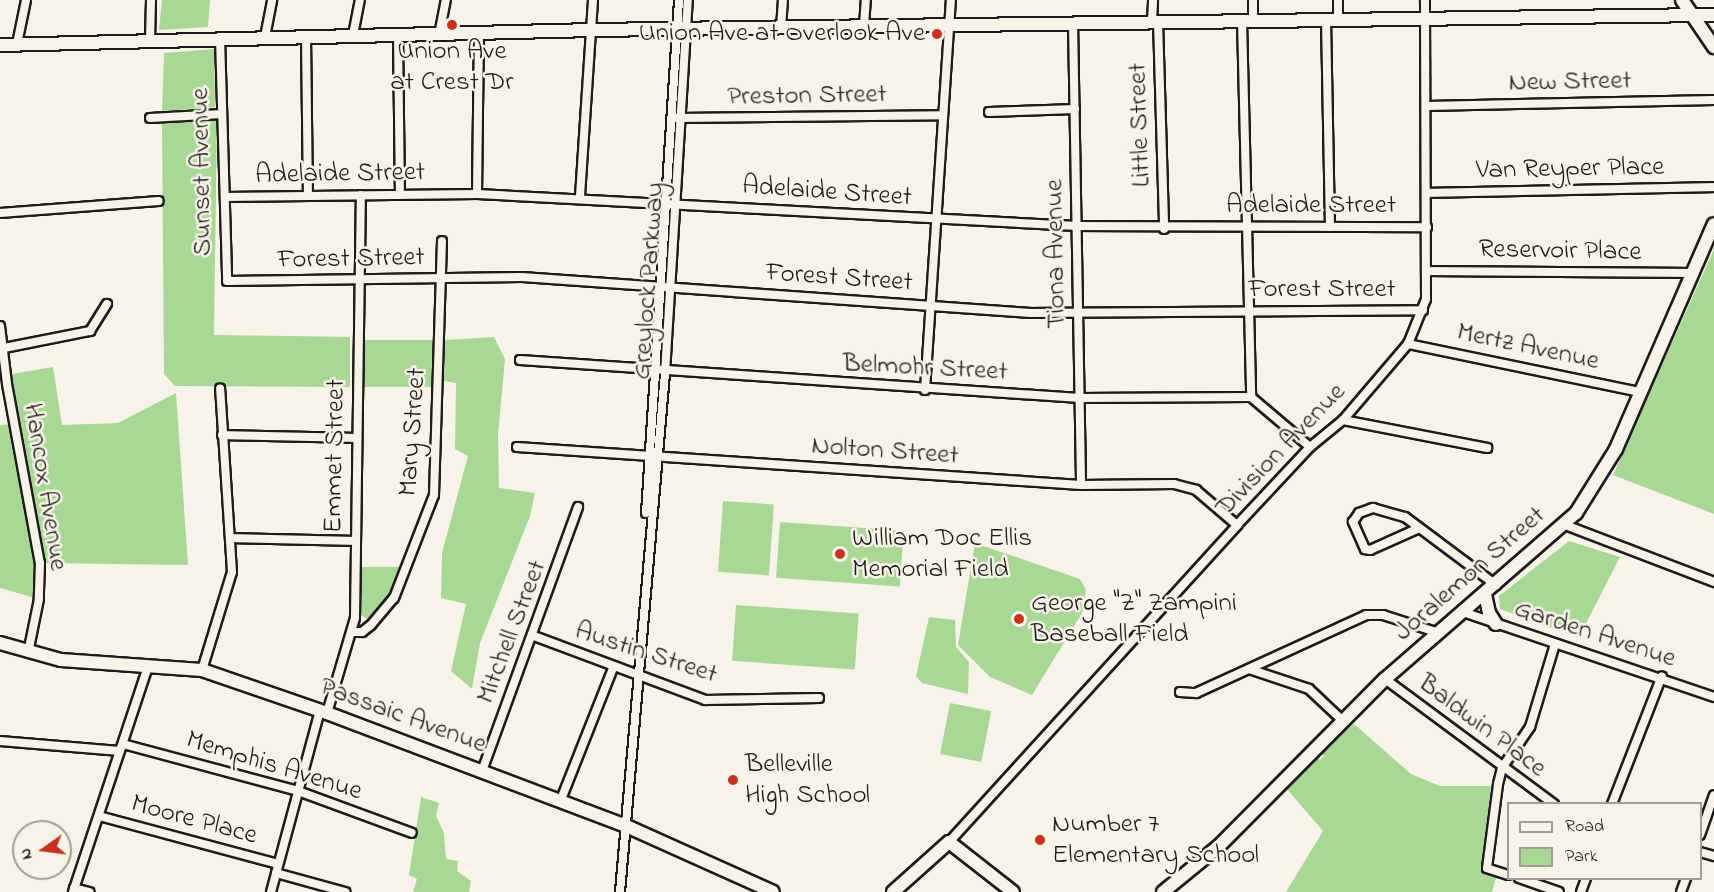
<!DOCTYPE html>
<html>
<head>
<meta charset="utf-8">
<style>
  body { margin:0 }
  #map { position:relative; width:1714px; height:892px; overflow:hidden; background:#f7f3e8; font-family:"Indie Flower",sans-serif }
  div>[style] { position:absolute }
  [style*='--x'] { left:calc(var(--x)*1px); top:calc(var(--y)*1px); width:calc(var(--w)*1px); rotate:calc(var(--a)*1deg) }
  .green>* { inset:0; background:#a9d796; transform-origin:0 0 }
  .roads { filter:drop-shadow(2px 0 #1c1c1c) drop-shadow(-2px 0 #1c1c1c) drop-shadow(0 2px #1c1c1c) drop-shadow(0 -2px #1c1c1c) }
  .street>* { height:8px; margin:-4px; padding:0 4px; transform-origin:4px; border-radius:4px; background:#f7f3e8 }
  .secondary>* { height:12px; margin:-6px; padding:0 6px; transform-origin:6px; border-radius:6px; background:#f7f3e8 }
  .dots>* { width:16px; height:16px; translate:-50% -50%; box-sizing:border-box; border:3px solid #f7f3e8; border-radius:50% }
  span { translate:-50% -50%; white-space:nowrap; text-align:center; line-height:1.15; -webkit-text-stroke:5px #f7f3e8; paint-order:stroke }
  .poi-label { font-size:27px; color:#1c1c1c }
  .right { translate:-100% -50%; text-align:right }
  .left { translate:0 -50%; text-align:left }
  .street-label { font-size:27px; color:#1c1c1c }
  .legend { position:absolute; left:1507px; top:802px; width:195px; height:78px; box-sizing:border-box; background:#f7f3e8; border:2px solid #9f9d96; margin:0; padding:8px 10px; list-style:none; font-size:18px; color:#1c1c1c }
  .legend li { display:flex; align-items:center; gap:12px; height:30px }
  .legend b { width:30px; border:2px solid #9f9d96 }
  .north { position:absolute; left:12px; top:820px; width:60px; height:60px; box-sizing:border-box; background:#f7f3e8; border:2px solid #9f9d96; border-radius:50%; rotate:256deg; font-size:16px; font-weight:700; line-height:24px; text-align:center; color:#1c1c1c }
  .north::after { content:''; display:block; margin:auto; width:21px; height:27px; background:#c8321e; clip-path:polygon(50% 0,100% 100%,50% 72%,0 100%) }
</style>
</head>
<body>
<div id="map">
  <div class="green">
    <div style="clip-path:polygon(162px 0,210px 0,208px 27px,159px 30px)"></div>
    <div style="clip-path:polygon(214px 49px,215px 107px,162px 111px,164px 53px)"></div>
    <div style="clip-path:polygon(217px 119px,214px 335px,350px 337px,350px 387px,175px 386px,164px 374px,162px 122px)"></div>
    <div style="clip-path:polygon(1714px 249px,1714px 514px,1613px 475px)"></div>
    <div style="clip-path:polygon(494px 337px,505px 359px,498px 435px,499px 488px,535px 493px,530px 516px,480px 643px,472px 689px,451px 671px,466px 604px,441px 598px,442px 553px,468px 456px,455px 449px,456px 383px,443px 381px,445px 340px)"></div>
    <div style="left:364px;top:340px;width:71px;height:47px"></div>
    <div style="clip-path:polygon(53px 367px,62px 425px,118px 423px,176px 393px,188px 565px,41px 563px,39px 599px,0 588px,0 425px,14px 424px,6px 375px)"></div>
    <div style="left:723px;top:501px;width:51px;height:71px;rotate:4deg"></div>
    <div style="left:780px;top:522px;width:124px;height:56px;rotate:4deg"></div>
    <div style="clip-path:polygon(1569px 541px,1620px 557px,1579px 637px,1500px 609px,1499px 596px)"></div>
    <div style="clip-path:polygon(975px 543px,1080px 579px,1086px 590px,1082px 613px,1032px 695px,990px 677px,958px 645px)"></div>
    <div style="clip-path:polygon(361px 567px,403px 567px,392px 594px,367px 619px,361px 615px)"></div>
    <div style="left:736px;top:605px;width:123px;height:56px;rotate:4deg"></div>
    <div style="clip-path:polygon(929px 617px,955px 620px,956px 647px,969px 662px,968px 694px,922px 683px,916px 676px)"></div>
    <div style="left:950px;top:703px;width:42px;height:52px;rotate:11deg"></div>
    <div style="clip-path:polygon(1354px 724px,1411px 774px,1440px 786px,1491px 786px,1481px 872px,1496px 878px,1492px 892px,1286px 892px,1323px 831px,1286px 788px,1315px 754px,1320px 760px,1324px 756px,1318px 750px)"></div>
    <div style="clip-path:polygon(421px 797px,439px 803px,436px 816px,444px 833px,446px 859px,458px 861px,457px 871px,471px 881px,469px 892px,413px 892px,417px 879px,409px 875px)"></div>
  </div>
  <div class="roads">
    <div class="street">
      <div style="--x:1253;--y:0;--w:20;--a:90"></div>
      <div style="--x:1326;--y:19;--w:208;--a:88.9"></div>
      <div style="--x:1338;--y:19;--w:19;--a:-90"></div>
      <div style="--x:1242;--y:20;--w:377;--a:88.6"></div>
      <div style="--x:1152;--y:21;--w:21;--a:-87"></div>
      <div style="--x:1158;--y:21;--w:208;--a:88.3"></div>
      <div style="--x:1073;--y:22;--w:463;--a:89"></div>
      <div style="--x:864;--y:26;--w:26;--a:-86"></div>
      <div style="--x:781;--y:28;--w:28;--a:-86"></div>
      <div style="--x:353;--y:35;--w:36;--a:-79"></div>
      <div style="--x:398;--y:35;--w:160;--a:89.3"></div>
      <div style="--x:439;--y:35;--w:36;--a:-79"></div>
      <div style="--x:306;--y:36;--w:159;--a:89.3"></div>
      <div style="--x:265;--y:37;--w:38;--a:-79"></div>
      <div style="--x:220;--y:38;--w:243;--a:88.3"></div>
      <div style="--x:227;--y:281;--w:295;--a:-0.8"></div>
      <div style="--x:522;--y:277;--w:510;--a:4.05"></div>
      <div style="--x:1031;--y:313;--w:392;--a:-0.4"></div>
      <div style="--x:150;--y:41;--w:41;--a:-88.6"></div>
      <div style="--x:17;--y:44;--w:45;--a:-78.4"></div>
      <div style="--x:1427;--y:106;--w:287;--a:-1.2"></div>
      <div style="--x:989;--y:112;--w:86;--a:-2"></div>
      <div style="--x:150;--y:118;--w:72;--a:-3.2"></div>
      <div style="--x:676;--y:118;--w:267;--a:-0.6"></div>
      <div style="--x:1427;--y:193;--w:287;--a:-1.2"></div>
      <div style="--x:477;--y:194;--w:160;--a:-89.3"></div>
      <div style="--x:580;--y:196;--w:196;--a:-86.2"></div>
      <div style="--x:225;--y:197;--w:252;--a:-0.7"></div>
      <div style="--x:477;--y:194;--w:601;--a:3.05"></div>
      <div style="--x:1077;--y:226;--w:350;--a:0.2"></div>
      <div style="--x:0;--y:213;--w:159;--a:-4.3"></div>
      <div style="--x:1427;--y:271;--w:266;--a:0.4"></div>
      <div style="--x:0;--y:326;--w:58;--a:83.1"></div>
      <div style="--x:7;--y:384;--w:182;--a:79.6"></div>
      <div style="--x:40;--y:563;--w:36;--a:92"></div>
      <div style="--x:39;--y:599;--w:55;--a:101.5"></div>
      <div style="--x:1408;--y:344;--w:237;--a:11.7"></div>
      <div style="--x:4;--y:348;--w:88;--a:-11.2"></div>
      <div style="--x:90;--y:331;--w:32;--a:-58"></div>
      <div style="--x:520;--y:360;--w:561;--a:3.88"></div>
      <div style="--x:1080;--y:398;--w:171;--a:-0.3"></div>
      <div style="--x:1251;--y:397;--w:77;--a:40.3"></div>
      <div style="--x:925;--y:390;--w:391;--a:-86.2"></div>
      <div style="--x:1343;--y:420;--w:147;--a:11"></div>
      <div style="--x:222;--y:435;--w:133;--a:1.3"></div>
      <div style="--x:517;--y:447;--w:565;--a:3.85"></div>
      <div style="--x:1081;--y:485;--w:93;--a:-0.6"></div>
      <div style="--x:1174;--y:484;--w:23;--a:15"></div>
      <div style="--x:1196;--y:490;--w:54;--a:40.5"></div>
      <div style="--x:646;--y:513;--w:514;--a:-86.32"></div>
      <div style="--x:1565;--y:525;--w:160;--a:20.9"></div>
      <div style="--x:1417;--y:529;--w:51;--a:155.9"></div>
      <div style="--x:1370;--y:550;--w:5;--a:-169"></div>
      <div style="--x:1365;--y:549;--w:30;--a:-114"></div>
      <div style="--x:1353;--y:522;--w:11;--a:-56"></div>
      <div style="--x:1359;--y:513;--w:15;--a:-20"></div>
      <div style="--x:1373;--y:508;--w:33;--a:16"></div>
      <div style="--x:1405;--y:517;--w:114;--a:36.8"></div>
      <div style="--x:231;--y:538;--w:123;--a:1.4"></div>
      <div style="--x:1463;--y:612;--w:265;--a:18.7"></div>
      <div style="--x:353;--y:632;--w:9;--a:0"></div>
      <div style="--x:362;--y:632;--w:11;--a:-38"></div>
      <div style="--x:371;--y:625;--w:35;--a:-50"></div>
      <div style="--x:394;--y:598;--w:110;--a:-68.8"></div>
      <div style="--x:434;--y:495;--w:254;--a:-88.2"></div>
      <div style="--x:534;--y:636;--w:183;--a:20.5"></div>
      <div style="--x:705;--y:700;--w:114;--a:-1"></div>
      <div style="--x:1249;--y:669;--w:63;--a:18.4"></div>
      <div style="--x:1309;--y:689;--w:45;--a:43.2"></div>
      <div style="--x:202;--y:670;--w:102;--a:-73"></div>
      <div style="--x:232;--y:572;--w:184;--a:-93.7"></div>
      <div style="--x:1385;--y:679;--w:210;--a:36.5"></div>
      <div style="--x:1180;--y:692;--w:16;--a:4"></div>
      <div style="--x:1196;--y:693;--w:187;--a:-24.6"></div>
      <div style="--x:1366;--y:615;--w:17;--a:0"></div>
      <div style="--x:1383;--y:615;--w:59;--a:17.8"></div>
      <div style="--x:327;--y:713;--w:99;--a:-73.6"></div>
      <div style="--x:355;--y:618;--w:423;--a:-89.2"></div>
      <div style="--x:0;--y:741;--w:120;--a:4.8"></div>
      <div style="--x:123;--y:744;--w:181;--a:15"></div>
      <div style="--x:298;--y:791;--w:121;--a:20.2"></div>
      <div style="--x:482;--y:771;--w:281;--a:-70"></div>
      <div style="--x:560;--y:802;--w:144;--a:-68.4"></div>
      <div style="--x:1612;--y:804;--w:137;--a:-68.7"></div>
      <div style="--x:99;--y:816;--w:185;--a:15"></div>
      <div style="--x:1700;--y:835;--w:42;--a:-70.7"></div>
      <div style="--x:949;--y:842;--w:428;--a:-47.7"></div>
      <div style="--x:1237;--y:525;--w:107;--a:-46.9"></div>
      <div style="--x:1310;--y:447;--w:43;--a:-39.3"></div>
      <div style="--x:1343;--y:420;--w:100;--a:-49.5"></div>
      <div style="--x:1408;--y:344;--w:48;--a:-68.2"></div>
      <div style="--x:1426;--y:299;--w:299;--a:-90.2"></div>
      <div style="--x:1700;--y:852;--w:15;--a:16"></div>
      <div style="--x:276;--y:873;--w:72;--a:15.4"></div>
      <div style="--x:1508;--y:875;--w:22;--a:-162"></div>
      <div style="--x:1487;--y:868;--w:85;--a:-82.5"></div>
      <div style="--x:1498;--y:784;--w:16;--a:-76"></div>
      <div style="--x:1502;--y:768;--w:50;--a:-55.7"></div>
      <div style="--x:1530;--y:727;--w:87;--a:-73.2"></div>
      <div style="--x:1519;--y:878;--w:42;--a:19.3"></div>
      <div style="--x:74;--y:888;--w:16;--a:15"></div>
      <div style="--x:73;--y:892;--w:237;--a:-71.6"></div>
      <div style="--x:271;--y:892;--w:188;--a:-74.9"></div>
      <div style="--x:620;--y:892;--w:521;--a:-85.04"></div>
      <div style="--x:665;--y:373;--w:374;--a:-86.5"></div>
      <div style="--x:1581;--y:892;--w:15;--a:-70"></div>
      <div style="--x:1681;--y:892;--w:15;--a:-70"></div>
    </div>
    <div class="secondary">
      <div style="--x:1682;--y:0;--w:57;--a:55.8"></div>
      <div style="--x:0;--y:45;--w:591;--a:-1.45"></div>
      <div style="--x:591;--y:30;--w:1123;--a:-0.77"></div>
      <div style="--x:1485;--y:594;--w:19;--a:78"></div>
      <div style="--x:1489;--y:613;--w:13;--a:58"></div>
      <div style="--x:0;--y:643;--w:63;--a:15.6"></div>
      <div style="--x:61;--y:660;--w:141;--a:4.1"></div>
      <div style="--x:202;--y:670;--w:132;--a:19"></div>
      <div style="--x:327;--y:713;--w:317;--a:20.7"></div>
      <div style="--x:624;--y:825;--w:163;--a:24.2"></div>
      <div style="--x:893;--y:892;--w:75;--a:-41.8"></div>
      <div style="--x:949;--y:842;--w:81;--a:38"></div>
      <div style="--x:1163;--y:892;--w:72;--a:-39.4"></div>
      <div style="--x:1219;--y:846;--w:235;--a:-45.2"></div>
      <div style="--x:1385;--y:679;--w:253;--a:-41"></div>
      <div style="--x:1576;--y:513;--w:75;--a:-58"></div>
      <div style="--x:1616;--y:449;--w:245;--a:-66.5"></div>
    </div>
  </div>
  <div class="dots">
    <div style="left:452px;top:25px;background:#c8321e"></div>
    <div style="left:937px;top:34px;background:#c8321e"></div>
    <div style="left:840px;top:554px;background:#c8321e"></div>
    <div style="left:1019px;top:619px;background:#c8321e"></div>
    <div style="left:733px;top:780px;background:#c8321e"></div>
    <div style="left:1040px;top:840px;background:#c8321e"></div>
  </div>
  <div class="poi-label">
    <span class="right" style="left:925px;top:34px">Union Ave at Overlook Ave</span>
    <span style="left:452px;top:67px">Union Ave<br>at Crest Dr</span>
    <span class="left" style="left:852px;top:554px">William Doc Ellis<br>Memorial Field</span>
    <span class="left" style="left:1031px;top:619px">George "Z" Zampini<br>Baseball Field</span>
    <span class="left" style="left:745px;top:780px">Belleville<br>High School</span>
    <span class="left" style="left:1052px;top:840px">Number 7<br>Elementary School</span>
  </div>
  <div class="street-label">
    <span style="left:1570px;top:82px;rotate:-1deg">New Street</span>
    <span style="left:807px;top:96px;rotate:-1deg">Preston Street</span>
    <span style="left:1140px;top:125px;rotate:-92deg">Little Street</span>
    <span style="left:1570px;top:169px;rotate:-1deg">Van Reyper Place</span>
    <span style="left:202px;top:172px;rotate:-91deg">Sunset Avenue</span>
    <span style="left:340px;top:174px;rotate:-1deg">Adelaide Street</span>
    <span style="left:827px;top:192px;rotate:4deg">Adelaide Street</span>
    <span style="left:1311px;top:206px">Adelaide Street</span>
    <span style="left:1560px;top:251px;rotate:1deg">Reservoir Place</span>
    <span style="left:1056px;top:254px;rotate:-91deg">Tiona Avenue</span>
    <span style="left:351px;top:259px;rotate:-1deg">Forest Street</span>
    <span style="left:839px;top:278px;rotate:4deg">Forest Street</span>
    <span style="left:649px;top:281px;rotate:-86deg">Greylock Parkway</span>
    <span style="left:1322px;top:290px">Forest Street</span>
    <span style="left:1528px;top:347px;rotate:12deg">Mertz Avenue</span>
    <span style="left:925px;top:368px;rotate:3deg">Belmohr Street</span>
    <span style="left:413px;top:432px;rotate:-86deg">Mary Street</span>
    <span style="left:1281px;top:450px;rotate:-46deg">Division Avenue</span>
    <span style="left:885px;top:451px;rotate:4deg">Nolton Street</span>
    <span style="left:335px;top:456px;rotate:-89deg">Emmet Street</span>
    <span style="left:45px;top:487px;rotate:81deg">Hancox Avenue</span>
    <span style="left:1470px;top:574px;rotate:-41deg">Joralemon Street</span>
    <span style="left:512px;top:632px;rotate:-69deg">Mitchell Street</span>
    <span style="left:1595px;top:634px;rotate:18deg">Garden Avenue</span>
    <span style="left:646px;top:653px;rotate:18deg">Austin Street</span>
    <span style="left:403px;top:716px;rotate:20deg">Passaic Avenue</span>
    <span style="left:1482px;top:726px;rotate:37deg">Baldwin Place</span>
    <span style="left:274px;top:766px;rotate:17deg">Memphis Avenue</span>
    <span style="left:194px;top:820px;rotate:15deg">Moore Place</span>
  </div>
  <ul class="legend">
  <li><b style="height:8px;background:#f7f3e8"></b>Road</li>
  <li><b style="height:16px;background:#a9d796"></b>Park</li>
  </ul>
  <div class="north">N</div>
</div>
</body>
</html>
